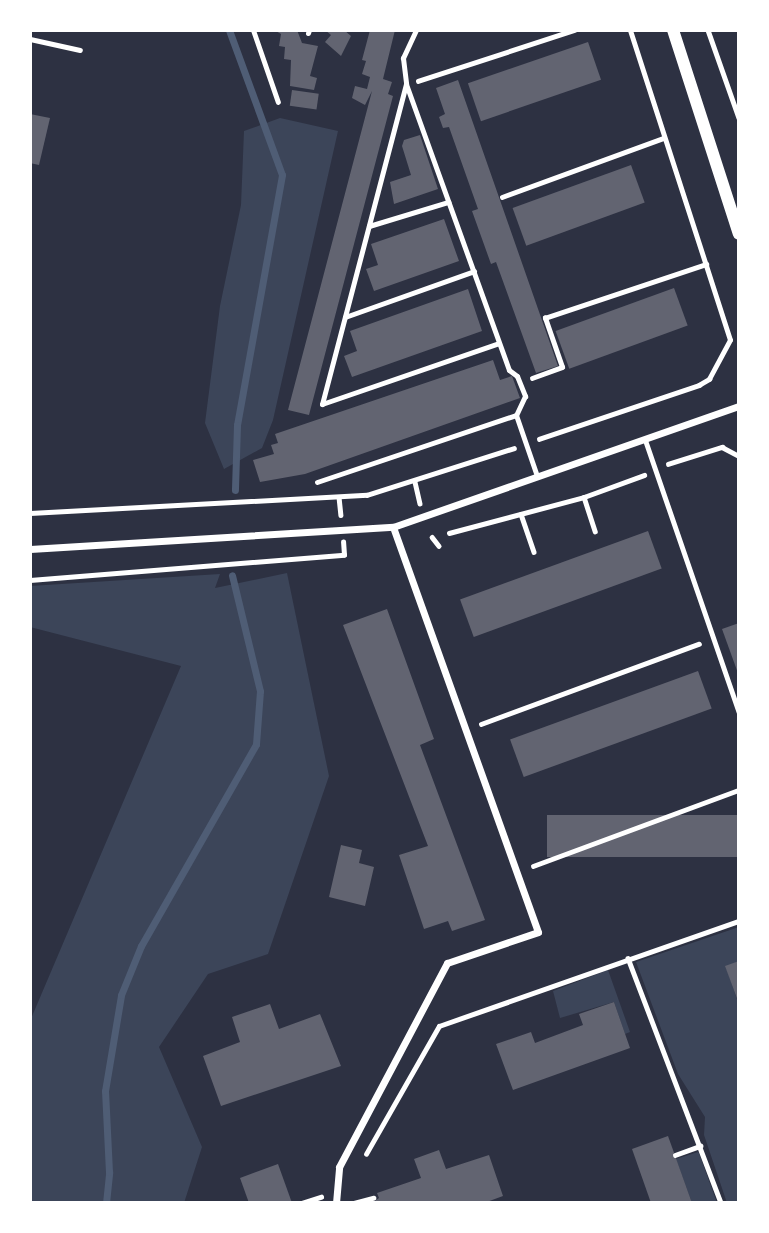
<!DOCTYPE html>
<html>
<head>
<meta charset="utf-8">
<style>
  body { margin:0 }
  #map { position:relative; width:769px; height:1233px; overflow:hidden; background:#2d3142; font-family:Roboto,sans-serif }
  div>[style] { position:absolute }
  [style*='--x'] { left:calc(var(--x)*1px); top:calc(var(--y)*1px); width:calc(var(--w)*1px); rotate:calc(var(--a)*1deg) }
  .green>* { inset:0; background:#3c4559 }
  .stream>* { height:7px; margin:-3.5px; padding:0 3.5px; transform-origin:3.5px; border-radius:3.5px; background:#4f5d75 }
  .building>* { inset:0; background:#626471; transform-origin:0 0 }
  .path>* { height:4.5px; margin:-2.25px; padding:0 2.25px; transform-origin:2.25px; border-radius:2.25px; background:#fff }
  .service>* { height:5px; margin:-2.5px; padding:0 2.5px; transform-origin:2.5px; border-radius:2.5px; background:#fff }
  .minor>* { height:7px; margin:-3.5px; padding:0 3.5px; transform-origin:3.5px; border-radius:3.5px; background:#fff }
  .tertiary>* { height:12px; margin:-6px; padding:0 6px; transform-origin:6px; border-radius:6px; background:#fff }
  span { translate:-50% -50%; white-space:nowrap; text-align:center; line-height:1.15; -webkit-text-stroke:5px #fff; paint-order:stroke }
  .frame { position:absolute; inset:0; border:32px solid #fff; pointer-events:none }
</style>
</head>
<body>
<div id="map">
  <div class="green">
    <div style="clip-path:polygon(280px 118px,338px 131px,273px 420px,262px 448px,224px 469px,205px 423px,220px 306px,241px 205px,244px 131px)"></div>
    <div style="clip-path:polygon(287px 573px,329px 776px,268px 954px,208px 974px,159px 1047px,202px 1147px,184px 1203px,30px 1203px,30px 1021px,181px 666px,30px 627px,30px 586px,220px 574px,215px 588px)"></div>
    <div style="clip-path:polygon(739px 927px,739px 961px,726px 967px,739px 1005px,739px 1203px,727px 1203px,704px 1135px,705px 1117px,678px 1074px,636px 962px)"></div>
    <div style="clip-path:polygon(608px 970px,630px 1032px,625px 1034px,614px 1002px,560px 1018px,553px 991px)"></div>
    <div style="clip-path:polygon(698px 1152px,699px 1153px,717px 1203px,692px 1203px,676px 1159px)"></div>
  </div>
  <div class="stream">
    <div style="--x:229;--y:30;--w:154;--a:69.9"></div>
    <div style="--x:282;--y:175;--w:254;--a:100.2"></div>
    <div style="--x:237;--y:425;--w:65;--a:91.8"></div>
    <div style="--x:106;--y:1203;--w:31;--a:-84"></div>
    <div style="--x:109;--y:1172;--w:81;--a:-92.8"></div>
    <div style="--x:105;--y:1091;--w:97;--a:-80.5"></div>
    <div style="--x:121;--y:995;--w:53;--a:-67.8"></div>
    <div style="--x:141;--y:946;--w:232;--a:-60.3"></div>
    <div style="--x:256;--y:744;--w:53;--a:-85.7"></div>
    <div style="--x:260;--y:691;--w:119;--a:-103.6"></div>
  </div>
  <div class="building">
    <div style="clip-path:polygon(274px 30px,297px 30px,302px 43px,318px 46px,310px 76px,317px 78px,314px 90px,290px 86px,291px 60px,284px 59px,285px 47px,279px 46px,281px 34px)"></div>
    <div style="clip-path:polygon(325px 30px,344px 30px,351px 36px,341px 56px,325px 42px,331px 35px)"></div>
    <div style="clip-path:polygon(370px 30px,395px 30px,383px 79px,392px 82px,388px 94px,393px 96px,309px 415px,288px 410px,372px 91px,365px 105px,352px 98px,355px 86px,367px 89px,370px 77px,362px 74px,366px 61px,362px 60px)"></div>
    <div style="left:588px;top:42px;width:40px;height:127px;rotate:71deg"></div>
    <div style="clip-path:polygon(458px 80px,558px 366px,536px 373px,496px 262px,491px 264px,472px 211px,478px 209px,449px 127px,443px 128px,439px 117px,445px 114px,436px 88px)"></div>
    <div style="left:292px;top:90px;width:27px;height:16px;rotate:8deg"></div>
    <div style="clip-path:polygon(30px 114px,50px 118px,39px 165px,30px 163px)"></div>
    <div style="clip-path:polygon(420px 135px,438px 189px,394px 204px,390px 182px,411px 175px,402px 146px,404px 140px)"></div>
    <div style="left:631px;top:165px;width:40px;height:126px;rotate:70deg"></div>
    <div style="clip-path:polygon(444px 219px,459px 261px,374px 291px,366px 269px,378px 265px,371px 244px)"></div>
    <div style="left:674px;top:288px;width:40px;height:126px;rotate:70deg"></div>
    <div style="clip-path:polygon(468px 289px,482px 331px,352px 377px,344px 356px,357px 351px,350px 331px)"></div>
    <div style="clip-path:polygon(493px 360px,500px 380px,512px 376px,520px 398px,305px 474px,260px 482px,253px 460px,274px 454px,271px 445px,278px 443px,275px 434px)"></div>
    <div style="left:648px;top:531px;width:40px;height:200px;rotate:70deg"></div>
    <div style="clip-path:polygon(387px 609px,434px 739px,420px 745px,485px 920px,452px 931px,448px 921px,424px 929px,399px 855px,428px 846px,343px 625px)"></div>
    <div style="clip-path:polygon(739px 623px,739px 676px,722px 629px)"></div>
    <div style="left:698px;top:671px;width:40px;height:200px;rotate:70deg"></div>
    <div style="left:739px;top:815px;width:42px;height:192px;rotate:90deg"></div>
    <div style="clip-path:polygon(341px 845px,362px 850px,359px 863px,374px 867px,365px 906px,329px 897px)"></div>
    <div style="clip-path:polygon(739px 961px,739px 1004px,725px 966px)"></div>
    <div style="clip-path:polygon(614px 1002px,630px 1048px,513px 1090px,496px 1044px,531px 1032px,535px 1043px,583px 1025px,579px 1014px)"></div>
    <div style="clip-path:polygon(270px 1004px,279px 1029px,320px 1014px,341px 1066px,221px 1106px,203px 1056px,240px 1042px,232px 1017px)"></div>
    <div style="clip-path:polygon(668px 1136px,692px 1203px,651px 1203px,632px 1149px)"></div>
    <div style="clip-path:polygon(439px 1150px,446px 1169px,489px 1155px,503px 1196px,484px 1203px,372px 1203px,379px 1198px,377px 1193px,421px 1178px,414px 1159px)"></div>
    <div style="clip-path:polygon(278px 1164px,292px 1203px,249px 1203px,240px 1178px)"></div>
  </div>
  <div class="path">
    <div style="--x:708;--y:30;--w:93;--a:70.6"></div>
    <div style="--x:418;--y:81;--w:164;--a:-18.1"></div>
    <div style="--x:502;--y:197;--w:171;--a:-20.1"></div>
    <div style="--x:532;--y:378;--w:32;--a:-20"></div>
    <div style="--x:562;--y:367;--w:52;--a:-109.1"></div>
    <div style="--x:545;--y:318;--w:170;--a:-18.5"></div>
    <div style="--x:539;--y:439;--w:169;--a:-18.6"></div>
    <div style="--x:699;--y:385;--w:12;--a:-31"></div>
    <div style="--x:709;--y:379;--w:44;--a:-61.7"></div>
    <div style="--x:730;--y:340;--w:326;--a:-107.9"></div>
    <div style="--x:668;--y:464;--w:57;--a:-17.5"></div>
    <div style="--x:722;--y:447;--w:19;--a:28"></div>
    <div style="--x:415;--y:482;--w:22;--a:77"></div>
    <div style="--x:339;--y:497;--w:18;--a:84"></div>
    <div style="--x:584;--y:497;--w:36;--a:72"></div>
    <div style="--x:30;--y:513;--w:337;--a:-3.1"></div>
    <div style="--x:367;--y:495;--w:154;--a:-17.7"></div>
    <div style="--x:521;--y:514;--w:40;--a:71.1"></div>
    <div style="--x:449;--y:533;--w:140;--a:-14.9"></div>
    <div style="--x:584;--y:497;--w:64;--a:-20.1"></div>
    <div style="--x:432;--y:537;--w:11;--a:52"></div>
    <div style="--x:30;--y:580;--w:315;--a:-4.6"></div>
    <div style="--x:344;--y:555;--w:13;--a:-94"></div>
    <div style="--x:481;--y:724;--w:232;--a:-20.2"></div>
    <div style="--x:533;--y:866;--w:220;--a:-20.3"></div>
    <div style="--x:628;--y:958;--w:262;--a:69.2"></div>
    <div style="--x:366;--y:1154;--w:147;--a:-60.3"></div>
    <div style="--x:439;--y:1026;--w:318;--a:-19.3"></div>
    <div style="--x:675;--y:1155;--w:27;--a:-20"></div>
    <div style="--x:302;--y:1203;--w:20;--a:-18"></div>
    <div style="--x:354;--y:1203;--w:20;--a:-15"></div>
  </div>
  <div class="service">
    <div style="--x:253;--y:30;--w:76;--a:70.9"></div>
    <div style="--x:416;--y:30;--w:31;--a:115"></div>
    <div style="--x:403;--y:58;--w:26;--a:83"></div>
    <div style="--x:406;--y:84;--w:304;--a:70.2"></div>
    <div style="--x:509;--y:370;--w:10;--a:37"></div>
    <div style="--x:517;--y:376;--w:22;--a:68"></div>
    <div style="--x:525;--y:396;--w:21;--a:115"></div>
    <div style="--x:308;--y:33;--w:3;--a:-72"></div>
    <div style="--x:30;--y:39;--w:51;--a:12.4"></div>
    <div style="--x:406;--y:84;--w:331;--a:104.7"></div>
    <div style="--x:322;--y:404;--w:187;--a:-19"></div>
    <div style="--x:369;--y:226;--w:83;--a:-16.9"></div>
    <div style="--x:345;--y:317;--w:137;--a:-19.6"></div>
    <div style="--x:645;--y:440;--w:289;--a:71"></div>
    <div style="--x:317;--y:482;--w:210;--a:-18.6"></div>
    <div style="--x:516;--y:415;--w:65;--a:71"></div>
  </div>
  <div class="minor">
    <div style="--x:30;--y:549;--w:364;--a:-3.5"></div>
    <div style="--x:393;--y:527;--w:367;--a:-19.3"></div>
    <div style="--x:336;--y:1203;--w:36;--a:-85"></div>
    <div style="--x:339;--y:1167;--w:231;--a:-62.1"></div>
    <div style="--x:447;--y:963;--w:96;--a:-18.8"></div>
    <div style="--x:538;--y:932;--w:430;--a:-109.7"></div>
  </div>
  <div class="tertiary">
    <div style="--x:673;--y:30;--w:214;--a:72.1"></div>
  </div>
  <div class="frame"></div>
</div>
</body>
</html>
